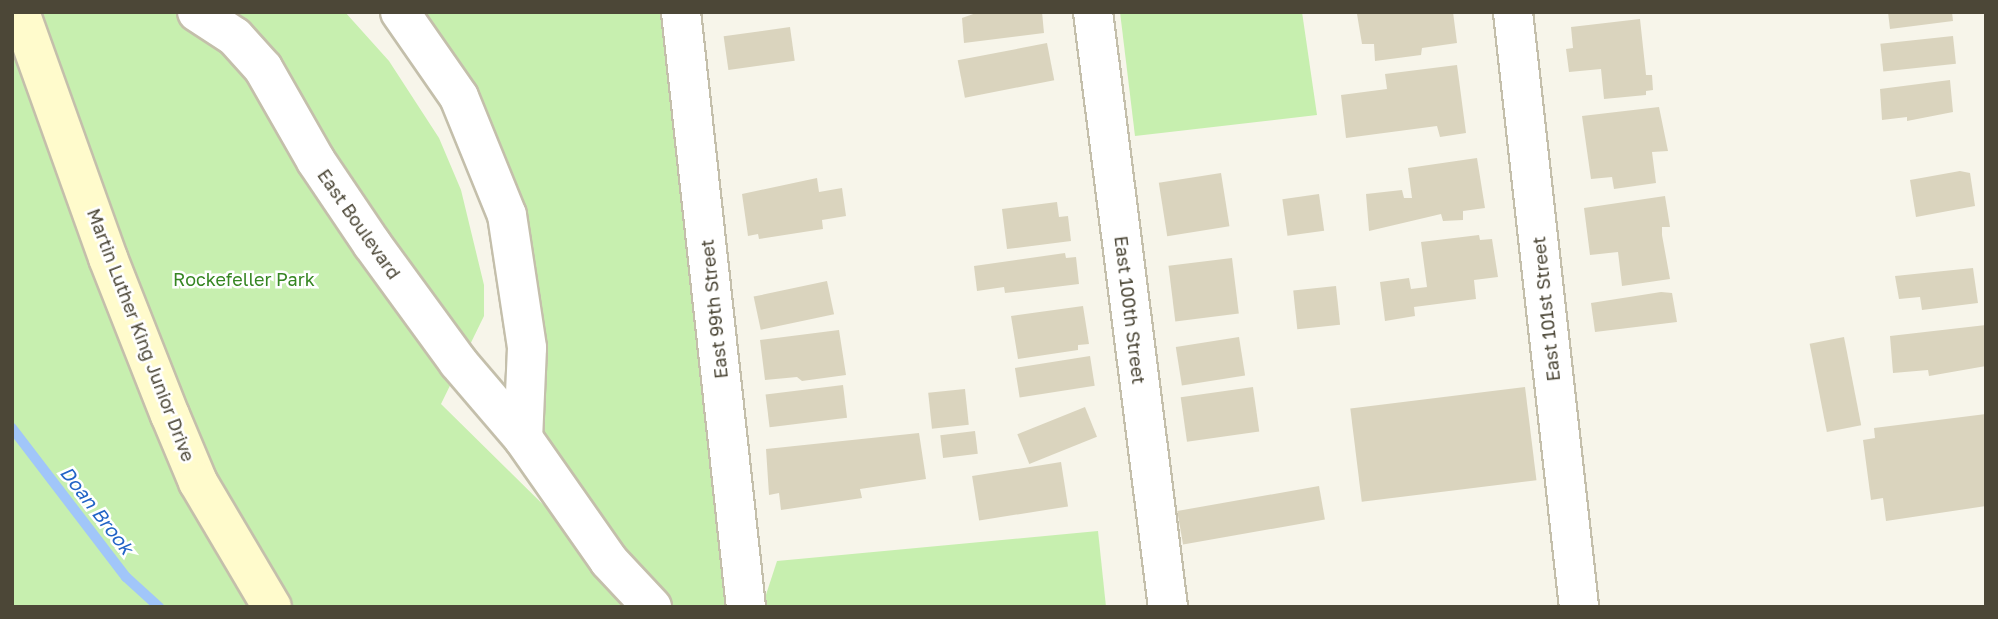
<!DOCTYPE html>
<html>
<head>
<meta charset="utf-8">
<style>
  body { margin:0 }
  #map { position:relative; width:1998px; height:619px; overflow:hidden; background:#f7f5ea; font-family:"Golos Text",sans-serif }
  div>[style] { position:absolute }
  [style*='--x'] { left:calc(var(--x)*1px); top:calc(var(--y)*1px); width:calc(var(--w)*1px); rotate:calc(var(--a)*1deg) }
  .green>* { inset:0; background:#c7efaf }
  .stream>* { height:10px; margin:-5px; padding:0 5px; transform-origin:5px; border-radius:5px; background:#a1c6f9 }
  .building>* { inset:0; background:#dad4be; transform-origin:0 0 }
  .roads { filter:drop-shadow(2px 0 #c4bfab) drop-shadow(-2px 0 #c4bfab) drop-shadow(0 2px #c4bfab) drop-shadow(0 -2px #c4bfab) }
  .minor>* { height:38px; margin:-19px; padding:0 19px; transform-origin:19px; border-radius:19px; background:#fff }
  .secondary>* { height:38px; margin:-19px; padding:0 19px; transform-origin:19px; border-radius:19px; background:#fffbcc }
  span { translate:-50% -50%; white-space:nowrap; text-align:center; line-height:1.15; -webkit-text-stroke:5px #fff; paint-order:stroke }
  .street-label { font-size:18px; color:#4c4737 }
  .park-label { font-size:18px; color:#368622 }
  .water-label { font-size:19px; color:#2264c6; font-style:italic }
  .frame { position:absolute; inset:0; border:14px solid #4c4737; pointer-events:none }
</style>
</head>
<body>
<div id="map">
  <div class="green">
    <div style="clip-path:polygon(12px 12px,345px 12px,389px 61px,439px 138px,461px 190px,484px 285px,484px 316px,441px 404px,647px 607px,12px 607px)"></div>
    <div style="clip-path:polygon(400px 12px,681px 12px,746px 607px,652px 607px,523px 438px,516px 257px)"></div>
    <div style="clip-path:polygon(1120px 12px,1302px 12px,1317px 115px,1135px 136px)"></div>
    <div style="clip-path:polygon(1098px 531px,1106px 607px,762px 607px,777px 561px)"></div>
  </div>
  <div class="stream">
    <div style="--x:12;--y:428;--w:188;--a:52.6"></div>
    <div style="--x:126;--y:577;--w:45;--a:42.3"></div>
  </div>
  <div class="building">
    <div style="clip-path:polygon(979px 12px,1042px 12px,1044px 33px,964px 43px,962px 18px)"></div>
    <div style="clip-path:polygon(1453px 12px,1457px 43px,1422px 48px,1421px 55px,1375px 61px,1374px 44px,1362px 44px,1357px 14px)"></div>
    <div style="clip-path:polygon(1888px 12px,1952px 12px,1953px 21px,1890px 29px)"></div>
    <div style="clip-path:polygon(1640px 19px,1646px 75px,1652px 75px,1653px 90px,1646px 91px,1646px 95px,1604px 99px,1601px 69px,1569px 72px,1566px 49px,1573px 48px,1571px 27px)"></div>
    <div style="left:790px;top:27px;width:34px;height:67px;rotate:82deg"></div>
    <div style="left:1953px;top:36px;width:28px;height:73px;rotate:84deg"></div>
    <div style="left:1047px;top:43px;width:38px;height:91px;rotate:79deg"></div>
    <div style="clip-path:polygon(1457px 65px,1466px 133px,1440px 137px,1437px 126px,1346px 138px,1341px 95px,1387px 89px,1385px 74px)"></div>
    <div style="clip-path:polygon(1950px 80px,1953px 112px,1907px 121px,1907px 117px,1882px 120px,1880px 89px)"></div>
    <div style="clip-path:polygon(1659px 107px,1668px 151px,1652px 152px,1656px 183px,1614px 189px,1612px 177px,1591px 179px,1582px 116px)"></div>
    <div style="clip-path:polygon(1477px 158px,1485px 208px,1463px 211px,1463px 220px,1443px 221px,1441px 214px,1369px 231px,1366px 194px,1402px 190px,1404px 198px,1412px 198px,1408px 168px)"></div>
    <div style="clip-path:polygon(1960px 171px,1970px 173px,1975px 206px,1916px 217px,1910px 180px)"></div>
    <div style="left:1221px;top:173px;width:54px;height:63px;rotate:81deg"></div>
    <div style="clip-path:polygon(817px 178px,819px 192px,842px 188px,846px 216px,822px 220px,823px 229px,759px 239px,758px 234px,748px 236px,742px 194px)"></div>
    <div style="left:1319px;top:194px;width:37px;height:37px;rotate:82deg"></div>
    <div style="clip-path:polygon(1665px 196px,1670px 227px,1662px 227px,1662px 235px,1670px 279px,1622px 286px,1618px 252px,1590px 255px,1584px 208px)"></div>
    <div style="clip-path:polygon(1057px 202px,1059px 217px,1068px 216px,1071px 241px,1007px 249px,1002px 209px)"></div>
    <div style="clip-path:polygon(1479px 235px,1480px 240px,1492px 239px,1498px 277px,1474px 280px,1476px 299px,1414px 307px,1415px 316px,1385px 321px,1380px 282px,1409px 278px,1411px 289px,1427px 287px,1421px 242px)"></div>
    <div style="clip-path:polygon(1065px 253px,1066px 258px,1076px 257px,1079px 284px,1005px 293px,1004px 287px,977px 291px,974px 266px)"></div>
    <div style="left:1232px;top:258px;width:56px;height:64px;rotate:83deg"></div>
    <div style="clip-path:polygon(1973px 268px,1978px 303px,1922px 310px,1920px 297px,1899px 299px,1895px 276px)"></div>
    <div style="left:827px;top:281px;width:34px;height:75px;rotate:78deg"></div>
    <div style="left:1336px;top:286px;width:39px;height:43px;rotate:84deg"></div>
    <div style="clip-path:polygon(1661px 292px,1672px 293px,1677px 322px,1595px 332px,1591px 303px)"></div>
    <div style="clip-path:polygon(1083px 306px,1089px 344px,1078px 345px,1078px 350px,1018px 359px,1011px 316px)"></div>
    <div style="clip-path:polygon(1986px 325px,1986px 366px,1929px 376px,1928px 370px,1893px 373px,1890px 336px)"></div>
    <div style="clip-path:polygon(839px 330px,846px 375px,802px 381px,797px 377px,765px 380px,760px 340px)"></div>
    <div style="left:1239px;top:337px;width:39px;height:64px;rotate:81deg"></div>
    <div style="left:1844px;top:337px;width:90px;height:35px;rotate:79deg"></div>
    <div style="left:1090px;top:356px;width:30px;height:76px;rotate:81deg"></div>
    <div style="left:843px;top:385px;width:33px;height:78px;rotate:83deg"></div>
    <div style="left:1253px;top:387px;width:45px;height:73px;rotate:82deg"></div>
    <div style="left:1525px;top:387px;width:94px;height:176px;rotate:83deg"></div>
    <div style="left:965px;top:389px;width:36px;height:37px;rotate:84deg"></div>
    <div style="left:1085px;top:407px;width:32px;height:73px;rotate:68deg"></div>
    <div style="clip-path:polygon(1986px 414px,1986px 506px,1886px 521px,1883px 498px,1871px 500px,1863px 440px,1875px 438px,1874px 428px)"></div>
    <div style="left:975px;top:431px;width:23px;height:35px;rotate:83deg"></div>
    <div style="clip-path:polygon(919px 433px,926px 479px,860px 489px,862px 498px,781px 510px,779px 493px,769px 495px,766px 449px)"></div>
    <div style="left:1061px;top:462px;width:45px;height:90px;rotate:81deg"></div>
    <div style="left:1319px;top:486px;width:34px;height:144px;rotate:80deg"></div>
  </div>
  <div class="roads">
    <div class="minor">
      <div style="--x:197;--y:12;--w:45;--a:33.3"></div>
      <div style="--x:235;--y:37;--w:42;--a:47.9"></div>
      <div style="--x:263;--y:68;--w:107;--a:60.3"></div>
      <div style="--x:316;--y:161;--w:100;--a:56"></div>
      <div style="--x:372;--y:244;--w:146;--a:53.9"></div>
      <div style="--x:458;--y:362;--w:100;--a:49.5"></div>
      <div style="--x:400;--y:12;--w:103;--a:55.2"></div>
      <div style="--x:459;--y:97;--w:127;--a:67.9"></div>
      <div style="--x:507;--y:215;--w:134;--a:81.4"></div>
      <div style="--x:527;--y:348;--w:90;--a:92.5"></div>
      <div style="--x:523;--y:438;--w:150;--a:55"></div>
      <div style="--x:609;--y:561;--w:63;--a:46.9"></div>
      <div style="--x:681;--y:12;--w:599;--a:83.77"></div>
      <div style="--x:1093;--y:12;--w:600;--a:82.82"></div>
      <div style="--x:1513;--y:12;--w:599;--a:83.67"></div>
    </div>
    <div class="secondary">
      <div style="--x:20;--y:12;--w:261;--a:70.3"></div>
      <div style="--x:108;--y:258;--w:169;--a:68.5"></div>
      <div style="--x:170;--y:415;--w:73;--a:67.3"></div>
      <div style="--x:198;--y:482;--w:145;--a:59.4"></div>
    </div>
  </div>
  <div class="street-label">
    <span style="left:359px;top:224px;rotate:55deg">East Boulevard</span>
    <span style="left:714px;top:309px;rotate:-96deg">East 99th Street</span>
    <span style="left:1546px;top:309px;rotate:-96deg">East 101st Street</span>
    <span style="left:1130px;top:310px;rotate:83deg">East 100th Street</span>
    <span style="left:141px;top:335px;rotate:69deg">Martin Luther King Junior Drive</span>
  </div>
  <div class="park-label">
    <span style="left:244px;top:279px">Rockefeller Park</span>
  </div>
  <div class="water-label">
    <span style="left:97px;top:510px;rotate:52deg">Doan Brook</span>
  </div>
  <div class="frame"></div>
</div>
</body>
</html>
